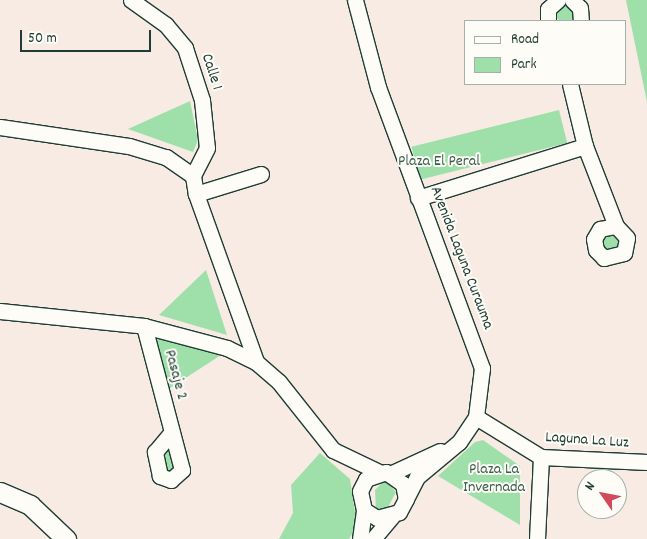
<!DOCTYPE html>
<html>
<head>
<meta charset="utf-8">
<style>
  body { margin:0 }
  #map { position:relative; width:647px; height:539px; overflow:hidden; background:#f7ebe4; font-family:Dekko,sans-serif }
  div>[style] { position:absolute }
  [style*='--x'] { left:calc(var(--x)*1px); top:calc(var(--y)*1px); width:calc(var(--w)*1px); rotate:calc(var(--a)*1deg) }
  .green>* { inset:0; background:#9fe0aa; transform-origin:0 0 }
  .round { border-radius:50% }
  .roads { filter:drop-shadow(1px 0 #1f3d34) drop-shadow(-1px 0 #1f3d34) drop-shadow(0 1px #1f3d34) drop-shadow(0 -1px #1f3d34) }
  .minor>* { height:15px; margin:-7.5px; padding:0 7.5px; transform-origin:7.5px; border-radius:7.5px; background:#fdfcf7 }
  .tertiary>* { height:19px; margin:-9.5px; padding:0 9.5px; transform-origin:9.5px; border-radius:9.5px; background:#fdfcf7 }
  span { translate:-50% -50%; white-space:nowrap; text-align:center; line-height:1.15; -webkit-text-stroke:4px #fdfcf7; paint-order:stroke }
  .street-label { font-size:16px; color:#1f3d34 }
  .park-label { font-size:16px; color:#395e4c }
  .legend { position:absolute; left:464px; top:20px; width:162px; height:65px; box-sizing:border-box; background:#fdfcf7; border:1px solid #a4b0a9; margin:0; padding:6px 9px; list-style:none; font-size:15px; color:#1f3d34 }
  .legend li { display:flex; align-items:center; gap:10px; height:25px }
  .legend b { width:25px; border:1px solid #a4b0a9 }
  .north { position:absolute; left:577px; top:469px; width:50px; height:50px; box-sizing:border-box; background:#fdfcf7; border:1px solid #a4b0a9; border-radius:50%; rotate:303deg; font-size:14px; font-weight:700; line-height:20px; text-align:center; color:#1f3d34 }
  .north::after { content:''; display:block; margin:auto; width:18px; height:22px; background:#d1495b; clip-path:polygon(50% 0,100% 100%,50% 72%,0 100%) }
  .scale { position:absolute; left:20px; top:30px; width:131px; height:22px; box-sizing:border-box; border:2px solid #1f3d34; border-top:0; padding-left:6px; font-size:15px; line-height:18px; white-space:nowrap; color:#1f3d34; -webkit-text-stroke:4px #fdfcf7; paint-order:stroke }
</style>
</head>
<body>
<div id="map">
  <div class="green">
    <div style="clip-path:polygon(626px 0,647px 0,647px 102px)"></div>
    <div class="round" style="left:556px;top:5px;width:18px;height:18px"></div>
    <div style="clip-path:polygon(190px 101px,198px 140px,193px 152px,128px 129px)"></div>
    <div style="left:559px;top:110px;width:34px;height:152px;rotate:76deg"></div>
    <div style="clip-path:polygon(610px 231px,621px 238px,617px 251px,603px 250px,602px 236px)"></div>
    <div style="clip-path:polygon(206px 270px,227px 335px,159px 315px)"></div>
    <div style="clip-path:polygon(151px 336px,196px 346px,221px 355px,167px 390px)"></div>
    <div style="clip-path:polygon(483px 440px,520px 466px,520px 525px,438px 476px,475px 442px)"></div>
    <div style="clip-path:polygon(164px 449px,171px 451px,175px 468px,171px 474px,165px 470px)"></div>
    <div style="clip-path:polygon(320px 453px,350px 479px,356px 519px,353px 532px,349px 539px,279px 539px,293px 513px,291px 485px)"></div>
    <div style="clip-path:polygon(385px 480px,396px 492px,386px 511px,376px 511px,375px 490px)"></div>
  </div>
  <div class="roads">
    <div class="minor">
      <div style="--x:131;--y:0;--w:43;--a:35.5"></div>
      <div style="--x:166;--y:25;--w:30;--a:50"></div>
      <div style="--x:185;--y:48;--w:55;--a:71.9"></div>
      <div style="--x:202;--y:100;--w:48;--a:84.1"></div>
      <div style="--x:207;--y:148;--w:31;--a:117"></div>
      <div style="--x:193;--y:176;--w:18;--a:81"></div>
      <div style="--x:196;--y:194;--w:178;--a:70.3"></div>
      <div style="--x:355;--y:0;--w:90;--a:75.2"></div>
      <div style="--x:378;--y:87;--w:300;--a:69.7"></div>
      <div style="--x:482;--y:368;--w:49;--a:97"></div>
      <div style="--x:476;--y:417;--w:30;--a:124"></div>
      <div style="--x:459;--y:442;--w:55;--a:140.2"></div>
      <div style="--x:417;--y:477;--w:25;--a:117"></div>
      <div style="--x:572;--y:0;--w:11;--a:45"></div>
      <div style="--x:580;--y:8;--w:13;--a:86"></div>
      <div style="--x:548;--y:21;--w:12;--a:-90"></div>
      <div style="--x:548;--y:9;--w:13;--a:-42"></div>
      <div style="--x:570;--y:84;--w:64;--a:76.4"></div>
      <div style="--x:585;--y:146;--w:86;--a:68.8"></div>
      <div style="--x:616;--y:226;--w:16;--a:47"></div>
      <div style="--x:627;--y:238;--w:15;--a:101"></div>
      <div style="--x:624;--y:253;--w:21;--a:166"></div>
      <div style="--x:604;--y:258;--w:11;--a:-135"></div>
      <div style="--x:596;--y:250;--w:11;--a:-100"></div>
      <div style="--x:594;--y:239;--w:12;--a:-59"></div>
      <div style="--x:600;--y:229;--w:16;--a:-11"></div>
      <div style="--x:0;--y:127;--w:130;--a:8.4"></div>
      <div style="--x:129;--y:146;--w:39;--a:17"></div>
      <div style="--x:166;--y:157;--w:33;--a:35"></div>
      <div style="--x:196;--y:194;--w:68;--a:-17.1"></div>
      <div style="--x:418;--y:198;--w:175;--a:-17.3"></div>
      <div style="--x:0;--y:311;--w:145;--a:5.9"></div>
      <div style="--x:144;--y:326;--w:86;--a:14.8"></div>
      <div style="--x:227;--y:348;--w:32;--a:26"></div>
      <div style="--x:256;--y:362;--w:30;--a:41"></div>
      <div style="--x:279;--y:382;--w:87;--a:51.5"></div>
      <div style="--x:333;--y:450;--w:51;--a:25.6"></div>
      <div style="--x:144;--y:326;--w:149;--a:75.2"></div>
      <div style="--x:182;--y:470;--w:15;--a:138"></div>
      <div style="--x:171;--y:480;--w:12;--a:-160"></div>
      <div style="--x:160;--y:476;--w:25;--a:-102"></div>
      <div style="--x:155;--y:452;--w:26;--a:-50"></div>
      <div style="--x:476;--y:417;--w:76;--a:31.6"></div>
      <div style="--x:541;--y:457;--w:106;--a:2.7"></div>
      <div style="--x:392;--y:473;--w:53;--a:-24.6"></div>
      <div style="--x:360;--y:539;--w:29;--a:-82"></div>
      <div style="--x:364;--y:510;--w:19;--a:-102"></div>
      <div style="--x:360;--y:491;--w:13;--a:-63"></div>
      <div style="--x:366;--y:479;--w:21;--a:-19"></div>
      <div style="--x:386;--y:472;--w:21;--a:35"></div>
      <div style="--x:403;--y:484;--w:15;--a:79"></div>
      <div style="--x:406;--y:499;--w:15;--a:118"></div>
      <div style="--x:399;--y:512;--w:23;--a:165"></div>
      <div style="--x:377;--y:518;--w:15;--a:-148"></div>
      <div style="--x:373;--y:539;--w:30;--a:-50"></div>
      <div style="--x:537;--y:539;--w:82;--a:-87.2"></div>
    </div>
    <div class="tertiary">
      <div style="--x:0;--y:492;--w:33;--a:23"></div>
      <div style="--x:30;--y:505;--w:50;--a:43.4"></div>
    </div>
  </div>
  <div class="street-label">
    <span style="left:211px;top:72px;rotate:72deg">Calle 1</span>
    <span style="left:461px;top:258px;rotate:69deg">Avenida Laguna Curauma</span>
    <span style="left:175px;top:375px;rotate:75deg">Pasaje 2</span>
    <span style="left:587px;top:441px;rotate:4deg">Laguna La Luz</span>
  </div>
  <div class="park-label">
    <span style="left:439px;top:162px">Plaza El Peral</span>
    <span style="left:494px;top:479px">Plaza La<br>Invernada</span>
  </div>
  <ul class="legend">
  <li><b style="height:6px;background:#fdfcf7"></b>Road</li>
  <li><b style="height:14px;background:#9fe0aa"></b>Park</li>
  </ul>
  <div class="north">N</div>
  <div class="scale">50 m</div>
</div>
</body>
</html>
